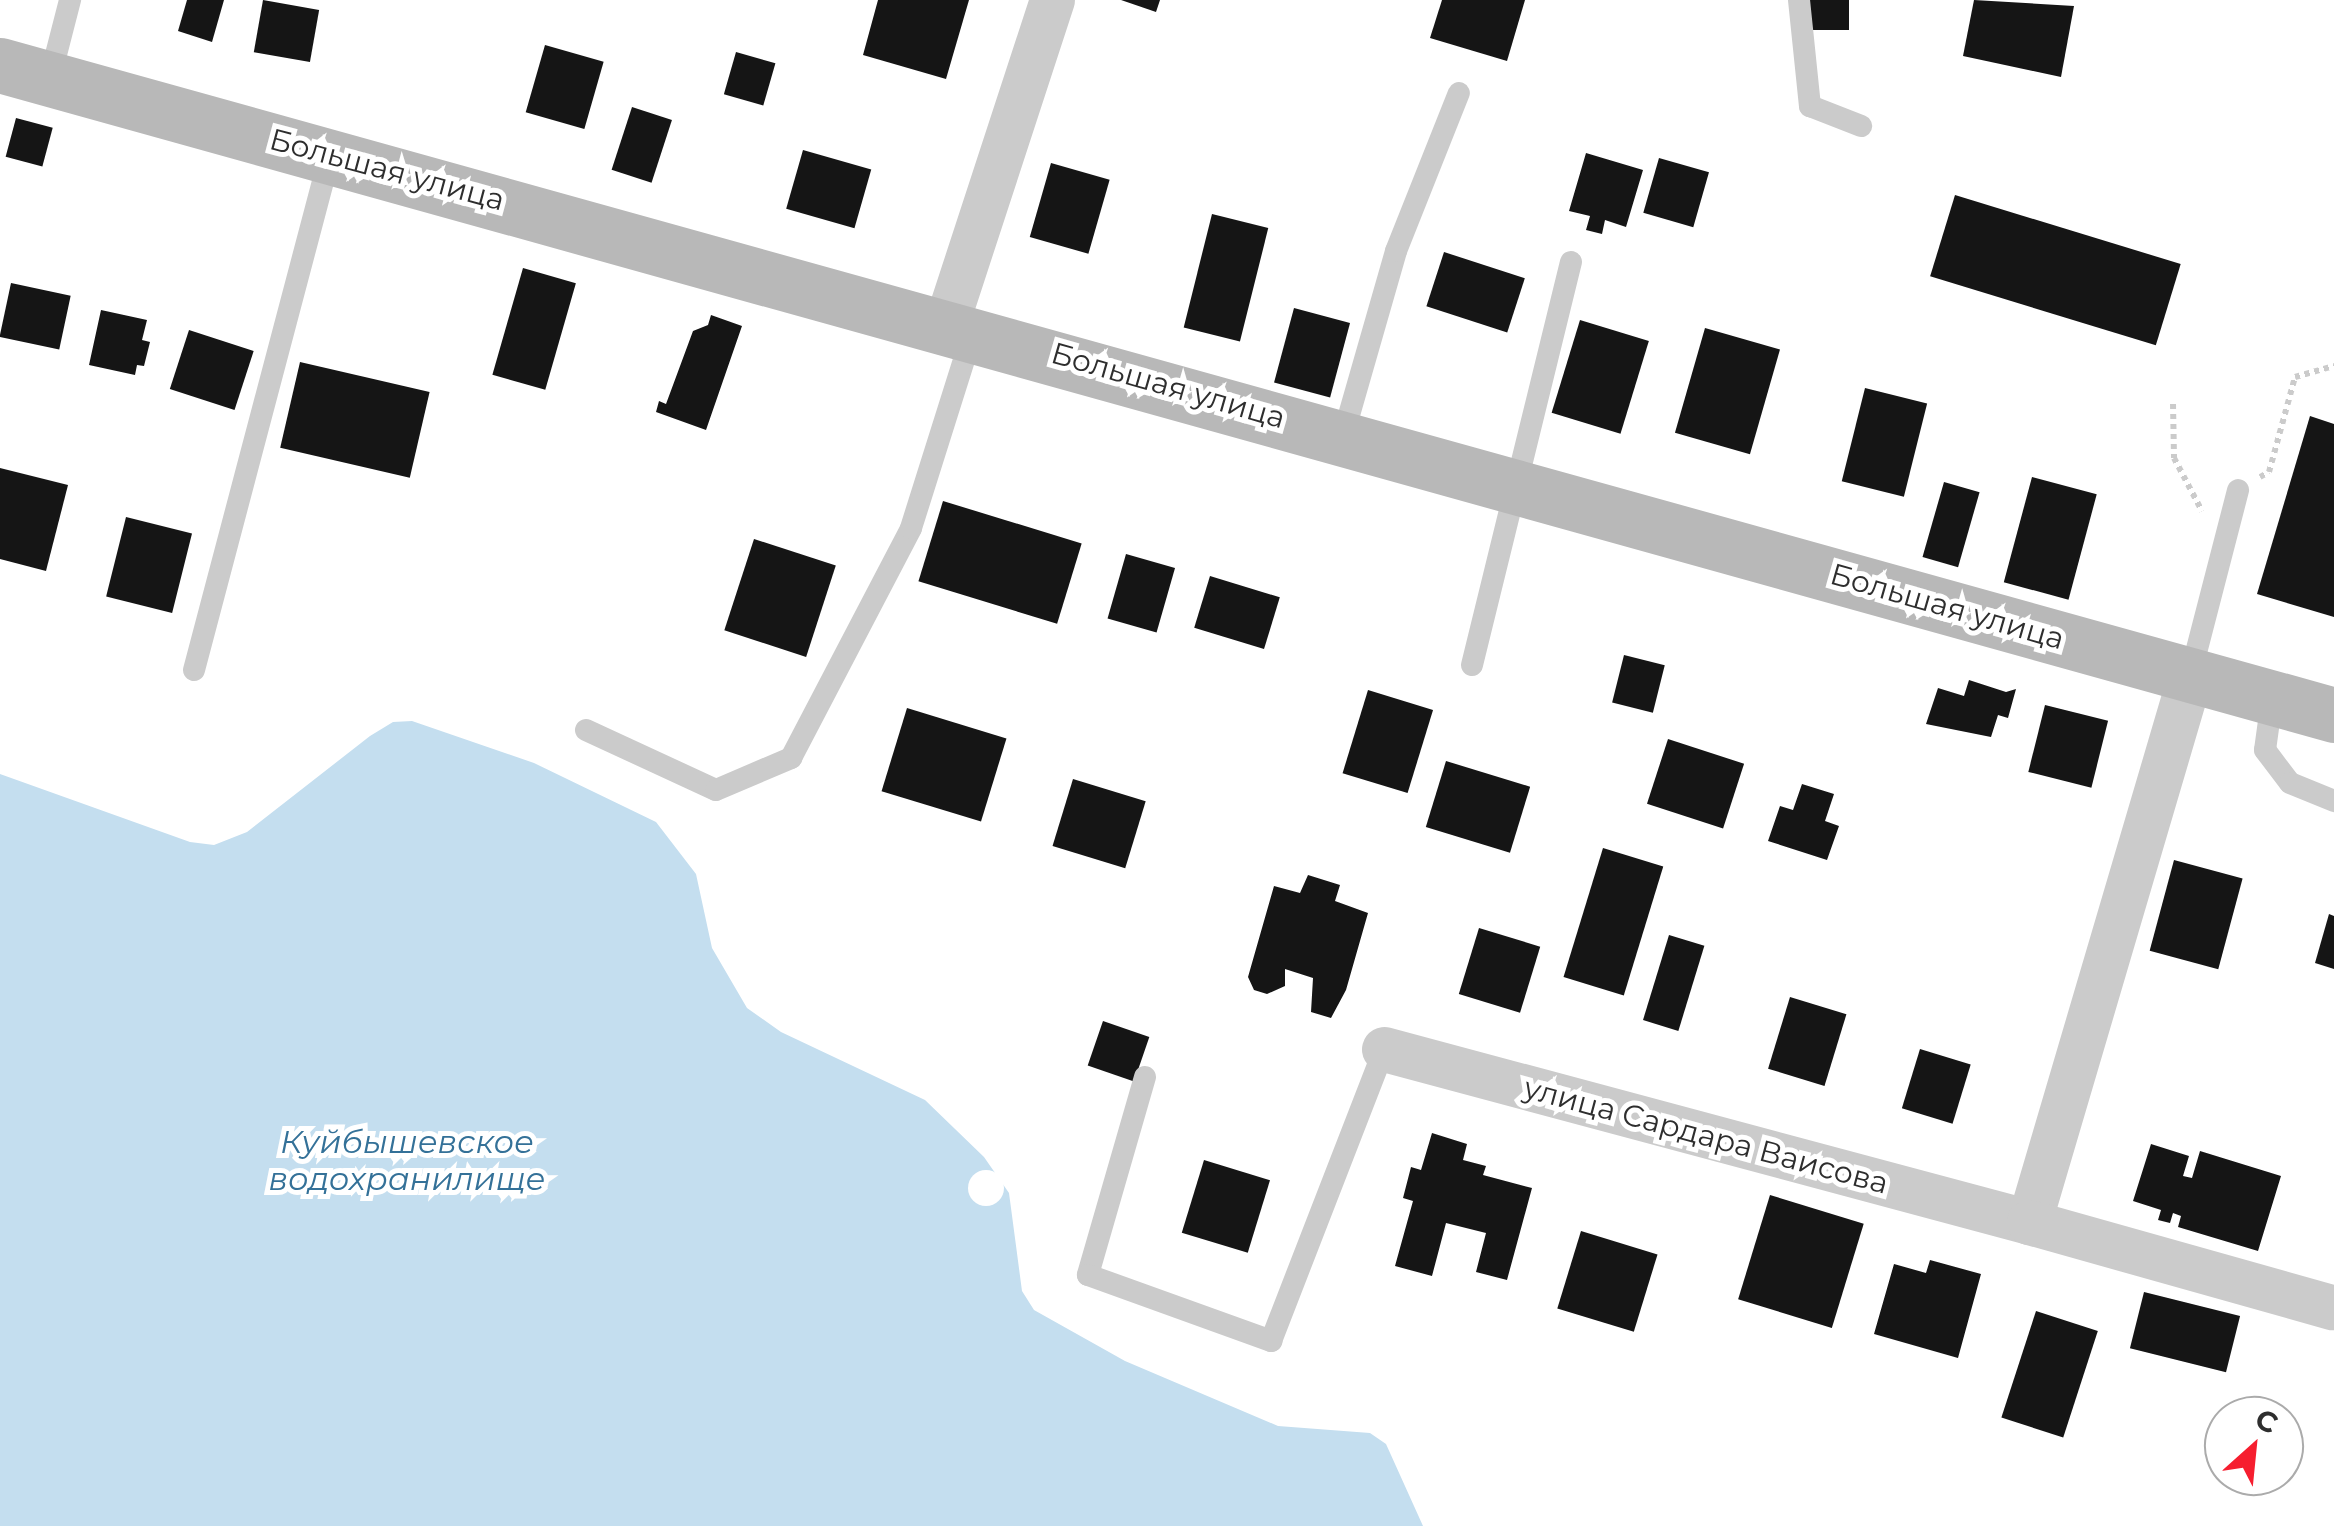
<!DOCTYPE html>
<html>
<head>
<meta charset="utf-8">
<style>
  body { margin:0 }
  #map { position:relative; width:2334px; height:1526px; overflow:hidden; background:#fff; font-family:Montserrat,sans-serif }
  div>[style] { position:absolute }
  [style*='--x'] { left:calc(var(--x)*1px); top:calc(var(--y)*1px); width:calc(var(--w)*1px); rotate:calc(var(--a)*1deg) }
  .water>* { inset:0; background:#c4deef }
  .pier>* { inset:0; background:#fff }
  .round { border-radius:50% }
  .building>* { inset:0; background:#151515; transform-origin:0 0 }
  .path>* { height:6px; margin-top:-3px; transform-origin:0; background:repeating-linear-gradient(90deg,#cbcbcb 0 5px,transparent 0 10px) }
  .lane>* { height:22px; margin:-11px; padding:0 11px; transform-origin:11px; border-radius:11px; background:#cbcbcb }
  .street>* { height:45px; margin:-22.5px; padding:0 22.5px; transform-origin:22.5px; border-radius:22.5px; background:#cbcbcb }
  .secondary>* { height:55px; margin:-27.5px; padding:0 27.5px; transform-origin:27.5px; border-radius:27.5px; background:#b8b8b8 }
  span { translate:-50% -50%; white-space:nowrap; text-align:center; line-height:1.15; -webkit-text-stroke:10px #fff; paint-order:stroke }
  .street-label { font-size:30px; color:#2e2e2e }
  .water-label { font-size:32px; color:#347198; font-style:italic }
  .north { position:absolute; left:2204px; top:1396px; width:100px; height:100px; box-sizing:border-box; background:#fff; border:2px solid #ababab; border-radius:50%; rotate:27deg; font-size:28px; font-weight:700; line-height:40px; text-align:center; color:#2e2e2e }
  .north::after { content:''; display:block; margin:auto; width:35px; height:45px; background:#f61e2f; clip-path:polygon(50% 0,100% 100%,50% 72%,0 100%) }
</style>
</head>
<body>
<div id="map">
  <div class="water">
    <div style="clip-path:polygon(412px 721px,534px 763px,656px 822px,696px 874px,712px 948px,747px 1008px,781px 1032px,925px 1100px,984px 1157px,1009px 1193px,1022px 1291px,1034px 1310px,1125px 1361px,1278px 1426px,1370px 1433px,1386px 1444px,1423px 1526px,0 1526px,0 774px,190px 842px,214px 845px,247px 832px,370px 736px,393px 722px)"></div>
  </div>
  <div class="pier">
    <div class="round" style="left:968px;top:1170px;width:36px;height:36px"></div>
  </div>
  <div class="building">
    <div style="clip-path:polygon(187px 0,224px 0,212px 42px,178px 31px)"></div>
    <div style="left:263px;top:0;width:57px;height:53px;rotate:10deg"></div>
    <div style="clip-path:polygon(878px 0,969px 0,946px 79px,863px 55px)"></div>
    <div style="clip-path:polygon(1121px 0,1160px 0,1156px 12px)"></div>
    <div style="clip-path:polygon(1442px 0,1525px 0,1507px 61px,1430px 38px)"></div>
    <div style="left:1810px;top:0;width:39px;height:30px"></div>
    <div style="clip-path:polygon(1974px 0,2074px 6px,2061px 77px,1963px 56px)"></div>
    <div style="left:545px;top:45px;width:61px;height:70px;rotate:16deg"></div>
    <div style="left:736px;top:52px;width:41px;height:44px;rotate:16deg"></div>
    <div style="left:632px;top:107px;width:42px;height:66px;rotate:18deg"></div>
    <div style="left:16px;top:118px;width:38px;height:40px;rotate:15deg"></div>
    <div style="left:803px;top:150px;width:71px;height:61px;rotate:16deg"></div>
    <div style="clip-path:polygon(1586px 153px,1643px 170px,1626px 227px,1605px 220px,1602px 234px,1586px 230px,1590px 216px,1569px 211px)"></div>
    <div style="left:1659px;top:158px;width:52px;height:57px;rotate:16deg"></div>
    <div style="left:1051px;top:163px;width:61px;height:77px;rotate:16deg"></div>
    <div style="left:1955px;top:195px;width:236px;height:85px;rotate:17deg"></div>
    <div style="left:1212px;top:214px;width:58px;height:117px;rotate:14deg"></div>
    <div style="left:1444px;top:252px;width:85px;height:57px;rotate:18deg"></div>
    <div style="left:523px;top:268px;width:55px;height:111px;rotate:16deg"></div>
    <div style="left:11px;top:283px;width:61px;height:55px;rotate:12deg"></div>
    <div style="left:1294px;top:308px;width:58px;height:77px;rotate:15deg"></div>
    <div style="clip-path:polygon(101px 310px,147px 320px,142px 340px,150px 342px,144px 366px,137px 365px,135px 375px,89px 365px)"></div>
    <div style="clip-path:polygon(711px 315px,742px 326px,706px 430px,656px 412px,659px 401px,666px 404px,693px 331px,708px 325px)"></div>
    <div style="left:1580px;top:320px;width:72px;height:97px;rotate:17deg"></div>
    <div style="left:1705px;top:328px;width:78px;height:109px;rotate:16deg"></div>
    <div style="left:189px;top:330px;width:68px;height:62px;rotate:18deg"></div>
    <div style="left:300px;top:362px;width:133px;height:88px;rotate:13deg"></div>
    <div style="left:1865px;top:388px;width:64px;height:96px;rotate:14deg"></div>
    <div style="clip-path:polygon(2310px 416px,2334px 424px,2334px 617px,2257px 594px)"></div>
    <div style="clip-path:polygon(0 468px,68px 485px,46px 571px,0 559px)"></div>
    <div style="left:2032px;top:477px;width:67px;height:109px;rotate:15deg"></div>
    <div style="left:1944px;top:482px;width:37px;height:78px;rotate:16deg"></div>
    <div style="left:943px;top:501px;width:145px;height:84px;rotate:17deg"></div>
    <div style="left:126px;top:517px;width:68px;height:82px;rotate:14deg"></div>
    <div style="left:754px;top:539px;width:86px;height:96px;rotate:18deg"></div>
    <div style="left:1126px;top:554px;width:51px;height:67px;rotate:16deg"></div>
    <div style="left:1210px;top:576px;width:73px;height:54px;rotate:17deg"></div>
    <div style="left:1624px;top:655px;width:42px;height:49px;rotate:14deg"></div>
    <div style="clip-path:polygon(1969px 680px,2006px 692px,2016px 689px,2008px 718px,1998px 715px,1991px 737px,1926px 724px,1938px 688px,1964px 696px)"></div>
    <div style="left:1368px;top:690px;width:68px;height:87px;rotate:17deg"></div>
    <div style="left:2045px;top:705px;width:65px;height:69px;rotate:14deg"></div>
    <div style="left:907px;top:708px;width:104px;height:87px;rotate:17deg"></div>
    <div style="left:1668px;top:739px;width:80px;height:68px;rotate:18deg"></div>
    <div style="left:1446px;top:761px;width:88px;height:69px;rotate:17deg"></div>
    <div style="left:1073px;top:779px;width:76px;height:70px;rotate:17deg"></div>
    <div style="clip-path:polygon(1802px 784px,1834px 794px,1825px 821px,1839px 826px,1827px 860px,1768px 841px,1780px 806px,1793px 810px)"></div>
    <div style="left:1603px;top:848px;width:63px;height:135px;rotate:17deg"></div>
    <div style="left:2174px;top:860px;width:71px;height:94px;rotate:15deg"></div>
    <div style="clip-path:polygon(1308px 875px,1340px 885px,1335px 901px,1368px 913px,1346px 990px,1331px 1018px,1311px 1012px,1313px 978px,1285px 969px,1285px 986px,1267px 994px,1254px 990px,1248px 977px,1274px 886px,1300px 893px)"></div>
    <div style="clip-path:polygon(2329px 914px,2334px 916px,2334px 969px,2315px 963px)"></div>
    <div style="left:1479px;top:928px;width:64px;height:69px;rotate:17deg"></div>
    <div style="left:1669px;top:935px;width:37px;height:89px;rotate:17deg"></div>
    <div style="left:1790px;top:997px;width:59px;height:75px;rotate:17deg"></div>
    <div style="left:1103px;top:1021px;width:49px;height:47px;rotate:19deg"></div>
    <div style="left:1920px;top:1049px;width:53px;height:62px;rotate:17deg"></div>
    <div style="clip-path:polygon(1432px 1133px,1467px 1144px,1463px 1160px,1486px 1166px,1483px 1175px,1532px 1188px,1507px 1280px,1476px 1272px,1486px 1233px,1446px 1223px,1432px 1276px,1395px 1266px,1413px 1201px,1403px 1198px,1411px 1167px,1421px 1170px)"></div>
    <div style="clip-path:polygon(2151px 1144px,2189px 1156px,2183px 1176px,2192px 1178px,2200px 1151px,2281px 1176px,2258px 1251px,2178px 1227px,2181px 1216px,2173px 1213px,2170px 1223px,2158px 1220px,2161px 1210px,2133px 1201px)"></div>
    <div style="left:1204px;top:1160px;width:69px;height:76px;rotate:17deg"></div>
    <div style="left:1770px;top:1195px;width:98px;height:109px;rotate:17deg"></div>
    <div style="left:1581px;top:1231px;width:80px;height:81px;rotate:17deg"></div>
    <div style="clip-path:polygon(1930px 1260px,1981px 1274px,1958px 1358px,1874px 1334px,1894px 1264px,1926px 1273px)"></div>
    <div style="left:2144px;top:1292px;width:99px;height:58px;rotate:14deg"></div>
    <div style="left:2036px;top:1311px;width:65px;height:112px;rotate:18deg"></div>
  </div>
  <div class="path">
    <div style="--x:2173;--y:404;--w:54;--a:88.9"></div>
    <div style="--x:2174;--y:458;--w:60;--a:62.2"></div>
    <div style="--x:2260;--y:477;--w:10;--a:-29"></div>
    <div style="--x:2269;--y:472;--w:98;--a:-74.7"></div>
    <div style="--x:2295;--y:377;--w:41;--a:-15.8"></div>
  </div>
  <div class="lane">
    <div style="--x:1799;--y:0;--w:107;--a:84.1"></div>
    <div style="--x:1810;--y:106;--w:55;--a:21.4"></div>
    <div style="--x:50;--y:78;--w:81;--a:-75.6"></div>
    <div style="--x:1343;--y:436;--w:192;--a:-74"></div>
    <div style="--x:1396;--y:251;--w:170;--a:-68.3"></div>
    <div style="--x:1472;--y:665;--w:415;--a:-76.2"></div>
    <div style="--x:194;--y:670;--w:533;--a:-75.21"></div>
    <div style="--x:2190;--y:676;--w:192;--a:-75.5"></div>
    <div style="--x:2272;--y:699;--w:51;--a:97.8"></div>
    <div style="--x:2265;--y:750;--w:41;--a:52.9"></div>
    <div style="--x:2290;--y:783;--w:48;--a:22.2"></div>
    <div style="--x:586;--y:730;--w:143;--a:24.8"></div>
    <div style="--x:716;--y:790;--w:82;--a:-23.1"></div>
    <div style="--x:791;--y:758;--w:259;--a:-62.4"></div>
    <div style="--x:911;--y:528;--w:203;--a:-72.5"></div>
    <div style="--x:1145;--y:1077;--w:206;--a:106.1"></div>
    <div style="--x:1088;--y:1275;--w:195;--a:19.8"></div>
    <div style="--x:1271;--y:1341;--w:313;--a:-68.8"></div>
  </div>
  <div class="street">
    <div style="--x:946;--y:324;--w:341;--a:-71.9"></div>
    <div style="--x:1384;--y:1049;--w:668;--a:15.01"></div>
    <div style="--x:2029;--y:1222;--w:569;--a:-73.57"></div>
    <div style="--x:2029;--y:1222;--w:315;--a:15.7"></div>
  </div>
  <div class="secondary">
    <div style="--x:0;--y:65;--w:2423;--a:15.56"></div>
  </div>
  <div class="street-label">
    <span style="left:387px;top:170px;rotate:15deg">Большая улица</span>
    <span style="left:1168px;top:386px;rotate:16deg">Большая улица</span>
    <span style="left:1947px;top:607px;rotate:16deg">Большая улица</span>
    <span style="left:1706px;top:1136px;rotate:15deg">улица Сардара Ваисова</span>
  </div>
  <div class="water-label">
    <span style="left:407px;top:1161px">Куйбышевское<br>водохранилище</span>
  </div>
  <div class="north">С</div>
</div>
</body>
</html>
